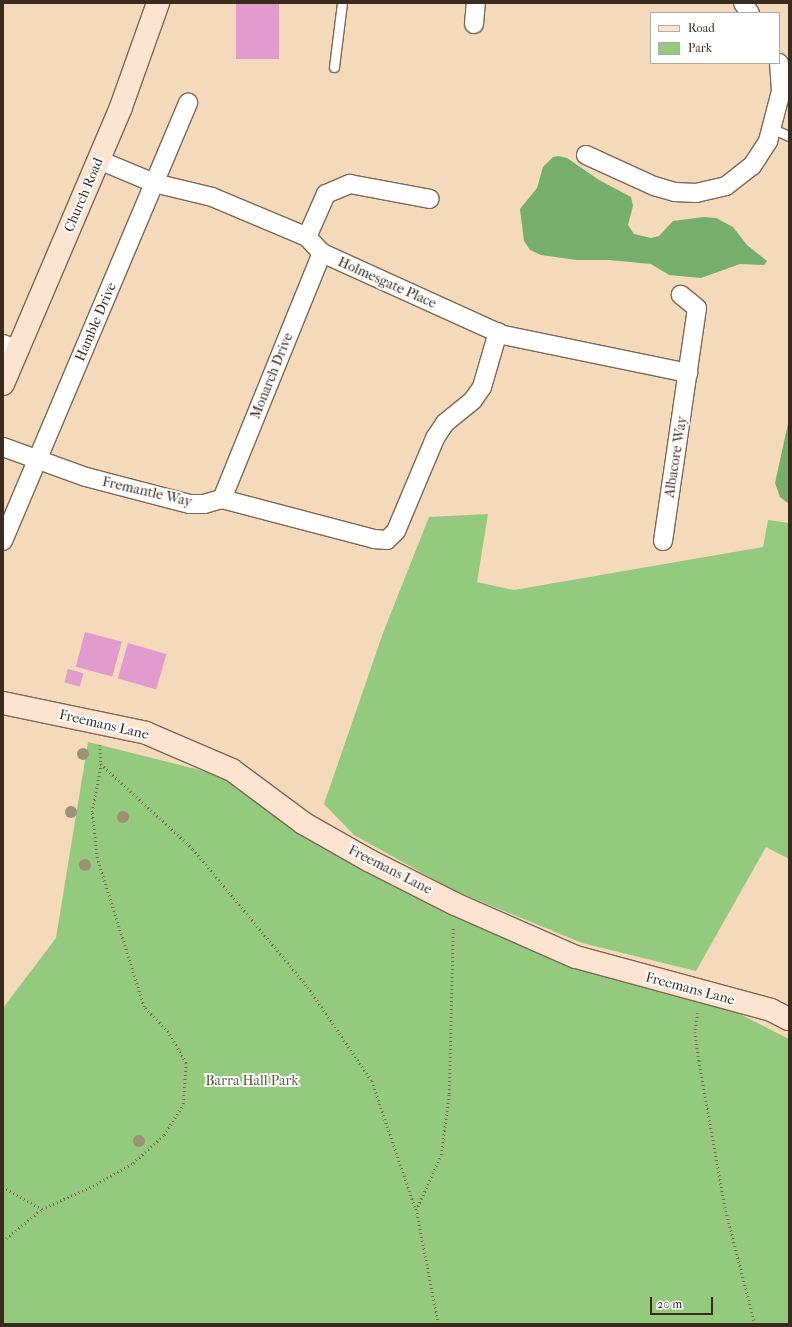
<!DOCTYPE html>
<html>
<head>
<meta charset="utf-8">
<style>
  body { margin:0 }
  #map { position:relative; width:792px; height:1327px; overflow:hidden; background:#f4d9bb; font-family:"IM FELL French Canon",serif }
  div>[style] { position:absolute }
  [style*='--x'] { left:calc(var(--x)*1px); top:calc(var(--y)*1px); width:calc(var(--w)*1px); rotate:calc(var(--a)*1deg) }
  .green>* { inset:0; background:#93ca7d }
  .forest>* { inset:0; background:#76ae6c }
  .building>* { inset:0; background:#e19ccd; transform-origin:0 0 }
  .path>* { height:2.5px; margin-top:-1.25px; transform-origin:0; background:repeating-linear-gradient(90deg,#7c6755 0 1px,transparent 0 4px) }
  .roads { filter:drop-shadow(1px 0 #7c6755) drop-shadow(-1px 0 #7c6755) drop-shadow(0 1px #7c6755) drop-shadow(0 -1px #7c6755) }
  .lane>* { height:9px; margin:-4.5px; padding:0 4.5px; transform-origin:4.5px; border-radius:4.5px; background:#fff }
  .street>* { height:18px; margin:-9px; padding:0 9px; transform-origin:9px; border-radius:9px; background:#fff }
  .secondary>* { height:22px; margin:-11px; padding:0 11px; transform-origin:11px; border-radius:11px; background:#fde4d1 }
  .trees>* { width:12px; height:12px; margin:-6px; border-radius:50%; background:#9d9374 }
  span { translate:-50% -50%; white-space:nowrap; text-align:center; line-height:1.15; -webkit-text-stroke:4px #fff; paint-order:stroke }
  .street-label { font-size:14px; color:#3b2a1e }
  .park-label { font-size:14px; color:#555a3a }
  .frame { position:absolute; inset:0; border:4px solid #3b2a1e; pointer-events:none }
  .legend { position:absolute; left:650px; top:12px; width:130px; height:52px; box-sizing:border-box; background:#fff; border:1px solid #b1aaa5; margin:0; padding:5px 7px; list-style:none; font-size:12px; color:#3b2a1e }
  .legend li { display:flex; align-items:center; gap:8px; height:20px }
  .legend b { width:20px; border:1px solid #b1aaa5 }
  .scale { position:absolute; left:650px; top:1297px; width:63px; height:18px; box-sizing:border-box; border:2px solid #3b2a1e; border-top:0; padding-left:5px; font-size:12px; line-height:14px; white-space:nowrap; color:#3b2a1e; -webkit-text-stroke:3px #fff; paint-order:stroke }
</style>
</head>
<body>
<div id="map">
  <div class="green">
    <div style="clip-path:polygon(488px 514px,477px 582px,514px 590px,763px 547px,768px 520px,789px 523px,789px 859px,766px 847px,696px 971px,582px 943px,453px 890px,354px 835px,324px 804px,383px 633px,429px 517px)"></div>
    <div style="clip-path:polygon(88px 742px,228px 777px,326px 846px,728px 1008px,789px 1039px,789px 1324px,3px 1324px,3px 1008px,56px 938px)"></div>
  </div>
  <div class="forest">
    <div style="clip-path:polygon(558px 156px,567px 158px,599px 180px,631px 197px,633px 206px,628px 225px,634px 234px,651px 238px,659px 236px,673px 221px,704px 217px,716px 218px,733px 227px,747px 245px,767px 261px,764px 265px,740px 264px,701px 278px,669px 275px,651px 264px,609px 260px,577px 260px,541px 255px,530px 250px,524px 241px,520px 209px,537px 188px,543px 167px,553px 157px)"></div>
    <div style="clip-path:polygon(789px 419px,789px 504px,780px 497px,775px 483px)"></div>
  </div>
  <div class="building">
    <div style="left:236px;top:3px;width:43px;height:56px"></div>
    <div style="left:85px;top:632px;width:38px;height:36px;rotate:15deg"></div>
    <div style="left:128px;top:643px;width:40px;height:37px;rotate:16deg"></div>
    <div style="left:68px;top:669px;width:16px;height:14px;rotate:15deg"></div>
  </div>
  <div class="path">
    <div style="--x:100;--y:745;--w:19;--a:87"></div>
    <div style="--x:101;--y:764;--w:125;--a:42.7"></div>
    <div style="--x:193;--y:849;--w:180;--a:50.2"></div>
    <div style="--x:308;--y:987;--w:114;--a:55.8"></div>
    <div style="--x:372;--y:1081;--w:136;--a:71.2"></div>
    <div style="--x:698;--y:1013;--w:19;--a:99"></div>
    <div style="--x:695;--y:1032;--w:29;--a:82"></div>
    <div style="--x:699;--y:1061;--w:148;--a:79.9"></div>
    <div style="--x:725;--y:1207;--w:121;--a:75.6"></div>
    <div style="--x:3;--y:1187;--w:45;--a:29.4"></div>
    <div style="--x:3;--y:1241;--w:50;--a:-39.4"></div>
    <div style="--x:42;--y:1209;--w:56;--a:-24.3"></div>
    <div style="--x:93;--y:1186;--w:46;--a:-29.9"></div>
    <div style="--x:133;--y:1163;--w:42;--a:-42.1"></div>
    <div style="--x:164;--y:1135;--w:36;--a:-58"></div>
    <div style="--x:183;--y:1104;--w:41;--a:-85.8"></div>
    <div style="--x:186;--y:1063;--w:36;--a:-120"></div>
    <div style="--x:168;--y:1032;--w:35;--a:-134"></div>
    <div style="--x:144;--y:1007;--w:156;--a:-107.5"></div>
    <div style="--x:97;--y:858;--w:46;--a:-96.2"></div>
    <div style="--x:92;--y:812;--w:49;--a:-79.4"></div>
    <div style="--x:438;--y:1324;--w:116;--a:-100.9"></div>
    <div style="--x:416;--y:1210;--w:60;--a:-65.6"></div>
    <div style="--x:441;--y:1155;--w:62;--a:-82.5"></div>
    <div style="--x:449;--y:1094;--w:167;--a:-88.6"></div>
  </div>
  <div class="roads">
    <div class="lane">
      <div style="--x:334;--y:67;--w:64;--a:-82.9"></div>
      <div style="--x:773;--y:129;--w:17;--a:24"></div>
    </div>
    <div class="street">
      <div style="--x:743;--y:3;--w:12;--a:55"></div>
      <div style="--x:474;--y:24;--w:21;--a:-85"></div>
      <div style="--x:586;--y:155;--w:75;--a:24.5"></div>
      <div style="--x:654;--y:186;--w:22;--a:16"></div>
      <div style="--x:675;--y:192;--w:21;--a:3"></div>
      <div style="--x:696;--y:193;--w:31;--a:-13"></div>
      <div style="--x:726;--y:186;--w:33;--a:-38"></div>
      <div style="--x:752;--y:166;--w:30;--a:-57"></div>
      <div style="--x:768;--y:141;--w:52;--a:-75.4"></div>
      <div style="--x:781;--y:91;--w:28;--a:-94"></div>
      <div style="--x:99;--y:160;--w:60;--a:22.7"></div>
      <div style="--x:154;--y:183;--w:60;--a:13.6"></div>
      <div style="--x:212;--y:197;--w:103;--a:22.8"></div>
      <div style="--x:307;--y:237;--w:22;--a:47"></div>
      <div style="--x:322;--y:253;--w:199;--a:24.4"></div>
      <div style="--x:503;--y:335;--w:189;--a:11.6"></div>
      <div style="--x:307;--y:237;--w:47;--a:-66.2"></div>
      <div style="--x:326;--y:194;--w:26;--a:-23"></div>
      <div style="--x:350;--y:184;--w:81;--a:10.6"></div>
      <div style="--x:3;--y:344;--w:15;--a:23"></div>
      <div style="--x:3;--y:447;--w:88;--a:19.9"></div>
      <div style="--x:86;--y:477;--w:107;--a:14.6"></div>
      <div style="--x:190;--y:504;--w:14;--a:0"></div>
      <div style="--x:204;--y:504;--w:19;--a:-16"></div>
      <div style="--x:222;--y:499;--w:157;--a:14.7"></div>
      <div style="--x:374;--y:539;--w:13;--a:4"></div>
      <div style="--x:387;--y:540;--w:13;--a:-45"></div>
      <div style="--x:396;--y:531;--w:101;--a:-67.2"></div>
      <div style="--x:435;--y:438;--w:18;--a:-56"></div>
      <div style="--x:445;--y:423;--w:36;--a:-39"></div>
      <div style="--x:473;--y:400;--w:16;--a:-55"></div>
      <div style="--x:482;--y:387;--w:57;--a:-73.8"></div>
      <div style="--x:222;--y:499;--w:266;--a:-67.9"></div>
      <div style="--x:3;--y:541;--w:476;--a:-67.1"></div>
      <div style="--x:663;--y:541;--w:235;--a:-81.7"></div>
      <div style="--x:697;--y:308;--w:21;--a:-141"></div>
    </div>
    <div class="secondary">
      <div style="--x:3;--y:384;--w:301;--a:-66.9"></div>
      <div style="--x:121;--y:107;--w:110;--a:-70.4"></div>
      <div style="--x:3;--y:703;--w:146;--a:11.8"></div>
      <div style="--x:146;--y:733;--w:94;--a:23.3"></div>
      <div style="--x:232;--y:770;--w:89;--a:36.7"></div>
      <div style="--x:303;--y:823;--w:77;--a:29.6"></div>
      <div style="--x:370;--y:861;--w:95;--a:26.8"></div>
      <div style="--x:455;--y:904;--w:132;--a:23.7"></div>
      <div style="--x:576;--y:957;--w:202;--a:15.2"></div>
      <div style="--x:771;--y:1010;--w:20;--a:27"></div>
    </div>
  </div>
  <div class="trees">
    <div style="left:83px;top:754px"></div>
    <div style="left:71px;top:812px"></div>
    <div style="left:123px;top:817px"></div>
    <div style="left:85px;top:865px"></div>
    <div style="left:139px;top:1141px"></div>
  </div>
  <div class="street-label">
    <span style="left:84px;top:195px;rotate:-67deg">Church Road</span>
    <span style="left:387px;top:283px;rotate:24deg">Holmesgate Place</span>
    <span style="left:96px;top:322px;rotate:-67deg">Hamble Drive</span>
    <span style="left:272px;top:376px;rotate:-68deg">Monarch Drive</span>
    <span style="left:676px;top:457px;rotate:-81deg">Albacore Way</span>
    <span style="left:147px;top:492px;rotate:13deg">Fremantle Way</span>
    <span style="left:104px;top:725px;rotate:13deg">Freemans Lane</span>
    <span style="left:390px;top:870px;rotate:27deg">Freemans Lane</span>
    <span style="left:690px;top:989px;rotate:15deg">Freemans Lane</span>
  </div>
  <div class="park-label">
    <span style="left:252px;top:1081px">Barra Hall Park</span>
  </div>
  <div class="frame"></div>
  <ul class="legend">
  <li><b style="height:5px;background:#fde4d1"></b>Road</li>
  <li><b style="height:11px;background:#93ca7d"></b>Park</li>
  </ul>
  <div class="scale">20 m</div>
</div>
</body>
</html>
